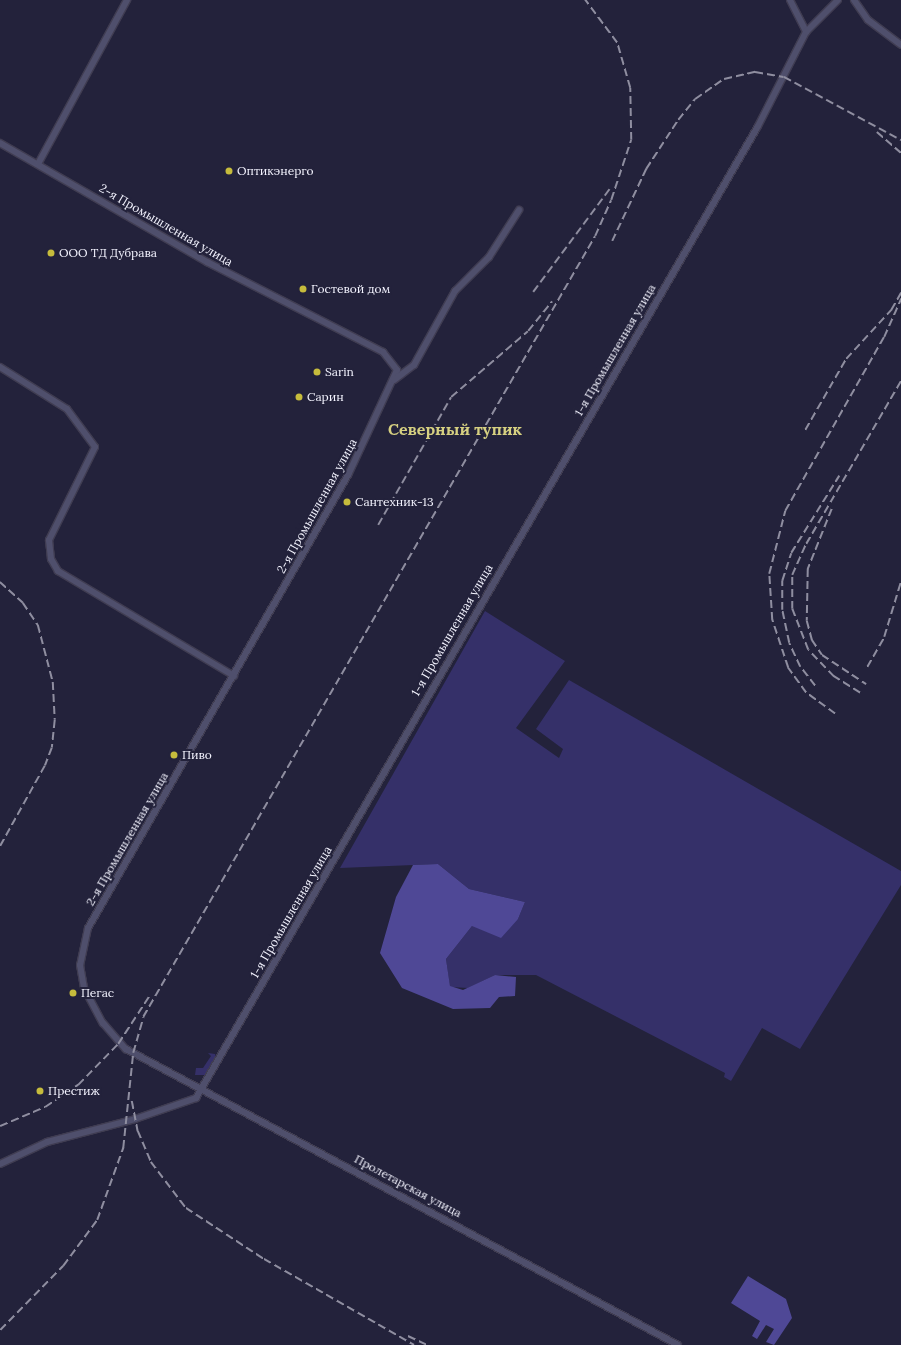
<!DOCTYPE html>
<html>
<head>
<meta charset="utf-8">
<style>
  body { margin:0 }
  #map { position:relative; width:901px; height:1345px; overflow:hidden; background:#23223b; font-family:Lora,serif }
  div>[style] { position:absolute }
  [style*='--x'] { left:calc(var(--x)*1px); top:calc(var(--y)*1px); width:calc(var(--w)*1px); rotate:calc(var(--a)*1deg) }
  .green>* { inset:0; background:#353069 }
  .forest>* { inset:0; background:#4f4896 }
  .roads { filter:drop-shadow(1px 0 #403d52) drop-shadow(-1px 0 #403d52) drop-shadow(0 1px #403d52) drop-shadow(0 -1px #403d52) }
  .street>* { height:6px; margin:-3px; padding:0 3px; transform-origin:3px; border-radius:3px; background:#4f4f6c }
  .rail>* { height:1.5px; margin-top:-0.75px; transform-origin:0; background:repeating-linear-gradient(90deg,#8f8ea0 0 8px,transparent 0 12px) }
  .dots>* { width:11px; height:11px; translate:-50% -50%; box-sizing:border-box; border:2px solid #23223b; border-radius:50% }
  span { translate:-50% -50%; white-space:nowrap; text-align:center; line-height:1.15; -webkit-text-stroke:4px #23223b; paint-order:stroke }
  .poi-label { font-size:12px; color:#f3f3fe }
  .left { translate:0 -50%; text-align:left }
  .street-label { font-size:12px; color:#f3f3fe }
  .district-label { font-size:16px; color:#d6d081; font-weight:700 }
</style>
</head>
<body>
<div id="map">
  <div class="green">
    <div style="clip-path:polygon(485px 611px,565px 661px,516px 728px,559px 758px,563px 749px,536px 729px,569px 680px,901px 871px,901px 885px,800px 1049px,762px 1028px,731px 1081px,724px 1077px,725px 1073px,536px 975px,495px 975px,468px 988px,450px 987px,446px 959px,472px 926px,518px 919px,525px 902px,469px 889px,438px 864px,340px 868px)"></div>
    <div style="clip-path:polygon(208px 1053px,215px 1054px,216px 1057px,206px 1075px,195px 1075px,196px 1068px,203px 1068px,211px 1056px)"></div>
  </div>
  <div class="forest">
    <div style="clip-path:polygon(438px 864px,469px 889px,525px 902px,518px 919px,501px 938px,472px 926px,446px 959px,450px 986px,463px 990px,495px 975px,516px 977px,515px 996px,499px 997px,490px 1008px,453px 1009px,402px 988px,380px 953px,396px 897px,413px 865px)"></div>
    <div style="clip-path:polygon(748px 1276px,786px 1299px,792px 1318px,774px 1345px,766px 1342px,774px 1329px,766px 1325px,757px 1339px,752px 1336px,760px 1321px,731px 1303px)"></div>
  </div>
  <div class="roads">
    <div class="street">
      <div style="--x:790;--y:0;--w:36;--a:63"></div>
      <div style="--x:854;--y:0;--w:24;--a:55"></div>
      <div style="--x:868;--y:20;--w:41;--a:37.1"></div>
      <div style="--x:0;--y:143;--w:239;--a:29.9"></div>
      <div style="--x:207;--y:262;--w:198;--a:27.1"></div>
      <div style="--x:383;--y:352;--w:23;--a:52"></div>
      <div style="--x:397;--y:370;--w:116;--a:115"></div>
      <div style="--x:348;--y:475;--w:522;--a:119.85"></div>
      <div style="--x:88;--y:928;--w:38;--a:102"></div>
      <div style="--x:80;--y:965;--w:23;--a:80"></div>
      <div style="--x:84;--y:988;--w:40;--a:62"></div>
      <div style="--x:103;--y:1023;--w:35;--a:49"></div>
      <div style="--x:126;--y:1049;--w:626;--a:28.2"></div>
      <div style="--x:38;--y:164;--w:187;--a:-61.5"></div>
      <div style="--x:0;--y:367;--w:79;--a:32.1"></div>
      <div style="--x:67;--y:409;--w:47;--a:53.6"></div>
      <div style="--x:95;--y:447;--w:104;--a:116.3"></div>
      <div style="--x:49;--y:540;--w:19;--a:84"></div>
      <div style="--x:51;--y:559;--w:14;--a:60"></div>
      <div style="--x:58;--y:571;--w:205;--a:30.8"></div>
      <div style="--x:394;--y:380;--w:25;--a:-37"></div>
      <div style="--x:414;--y:365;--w:85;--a:-61"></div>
      <div style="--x:455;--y:291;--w:48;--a:-45"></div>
      <div style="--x:489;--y:257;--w:56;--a:-57.4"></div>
      <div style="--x:0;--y:1164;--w:52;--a:-25.1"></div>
      <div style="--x:47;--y:1142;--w:91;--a:-14.6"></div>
      <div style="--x:135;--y:1119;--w:65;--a:-19"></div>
      <div style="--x:196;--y:1098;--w:1121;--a:-59.96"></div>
      <div style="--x:757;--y:128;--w:108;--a:-63"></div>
      <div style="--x:806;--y:32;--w:45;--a:-45"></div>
    </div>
  </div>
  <div class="rail">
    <div style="--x:877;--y:132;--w:32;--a:41"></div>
    <div style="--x:612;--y:241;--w:80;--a:-64.7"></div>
    <div style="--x:646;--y:169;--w:59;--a:-56.9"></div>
    <div style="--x:678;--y:120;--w:27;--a:-51"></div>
    <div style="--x:695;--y:99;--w:35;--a:-35"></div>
    <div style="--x:724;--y:79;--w:32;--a:-13"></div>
    <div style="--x:755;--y:72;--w:29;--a:10"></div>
    <div style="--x:784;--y:77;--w:133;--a:28.3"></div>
    <div style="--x:533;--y:292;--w:131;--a:-53.4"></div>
    <div style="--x:805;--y:430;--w:82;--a:-60"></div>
    <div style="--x:846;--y:359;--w:67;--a:-47.4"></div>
    <div style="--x:891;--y:310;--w:20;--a:-60"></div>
    <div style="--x:832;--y:509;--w:65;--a:111.8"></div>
    <div style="--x:808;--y:569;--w:52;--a:91.1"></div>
    <div style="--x:807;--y:621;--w:20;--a:75"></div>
    <div style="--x:812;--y:640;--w:18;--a:56"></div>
    <div style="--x:822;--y:655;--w:53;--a:33.4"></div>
    <div style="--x:378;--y:525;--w:147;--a:-60.3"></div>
    <div style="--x:451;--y:397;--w:101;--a:-40.6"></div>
    <div style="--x:528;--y:331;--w:38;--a:-51"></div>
    <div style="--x:0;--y:582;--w:31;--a:42"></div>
    <div style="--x:23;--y:603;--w:27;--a:56"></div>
    <div style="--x:38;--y:625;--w:59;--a:75.3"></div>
    <div style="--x:53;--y:682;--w:38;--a:87"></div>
    <div style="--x:55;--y:720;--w:28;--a:96"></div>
    <div style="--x:52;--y:748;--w:19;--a:111"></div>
    <div style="--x:45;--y:766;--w:93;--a:119.1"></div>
    <div style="--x:867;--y:667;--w:34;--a:-60"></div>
    <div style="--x:884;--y:637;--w:59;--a:-73.1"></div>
    <div style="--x:815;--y:686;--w:24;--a:-128"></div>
    <div style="--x:800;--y:667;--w:26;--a:-115"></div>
    <div style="--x:789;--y:643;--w:34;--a:-102"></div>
    <div style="--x:782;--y:610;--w:29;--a:-90"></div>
    <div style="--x:782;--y:581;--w:29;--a:-72"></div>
    <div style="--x:791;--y:553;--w:91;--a:-58.1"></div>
    <div style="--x:860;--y:693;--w:31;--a:-148"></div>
    <div style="--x:834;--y:677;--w:37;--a:-134"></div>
    <div style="--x:808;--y:650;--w:44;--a:-111.3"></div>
    <div style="--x:792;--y:609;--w:34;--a:-90"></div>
    <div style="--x:792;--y:575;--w:34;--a:-66"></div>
    <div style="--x:806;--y:544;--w:189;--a:-59.8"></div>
    <div style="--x:835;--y:714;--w:36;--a:-144"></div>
    <div style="--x:806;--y:693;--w:31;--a:-126"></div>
    <div style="--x:788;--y:668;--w:51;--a:-108.4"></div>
    <div style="--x:772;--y:620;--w:46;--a:-93.7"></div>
    <div style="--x:769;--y:574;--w:65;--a:-75.7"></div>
    <div style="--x:785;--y:511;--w:200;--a:-60.4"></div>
    <div style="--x:884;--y:337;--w:42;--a:-65.9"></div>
    <div style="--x:132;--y:1101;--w:31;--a:79"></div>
    <div style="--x:138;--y:1131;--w:34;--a:67"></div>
    <div style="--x:151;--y:1162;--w:58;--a:52.7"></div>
    <div style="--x:186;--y:1208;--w:93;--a:33.2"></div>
    <div style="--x:264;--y:1259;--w:173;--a:29.8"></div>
    <div style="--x:0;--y:1126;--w:49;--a:-22.9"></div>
    <div style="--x:45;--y:1107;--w:40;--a:-34"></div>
    <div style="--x:78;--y:1085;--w:57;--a:-45.7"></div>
    <div style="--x:118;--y:1044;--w:59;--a:-56.9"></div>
    <div style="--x:0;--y:1330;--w:90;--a:-45.5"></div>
    <div style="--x:63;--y:1266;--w:57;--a:-53.5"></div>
    <div style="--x:97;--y:1220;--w:77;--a:-70.1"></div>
    <div style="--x:123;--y:1148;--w:96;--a:-84"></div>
    <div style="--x:133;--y:1053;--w:37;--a:-74"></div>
    <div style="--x:143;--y:1017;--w:902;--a:-59.94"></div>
    <div style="--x:595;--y:236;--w:39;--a:-66"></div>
    <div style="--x:611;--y:200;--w:63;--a:-71.6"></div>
    <div style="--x:631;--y:140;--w:52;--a:-91.1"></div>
    <div style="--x:630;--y:88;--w:47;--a:-106.1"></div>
    <div style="--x:617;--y:43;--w:54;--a:-126.7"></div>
    <div style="--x:408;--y:1336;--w:21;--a:25"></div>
  </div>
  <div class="dots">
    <div style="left:229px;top:171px;background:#c6bc3c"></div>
    <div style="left:51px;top:253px;background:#c6bc3c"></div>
    <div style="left:303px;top:289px;background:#c6bc3c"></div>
    <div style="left:317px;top:372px;background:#c6bc3c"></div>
    <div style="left:299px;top:397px;background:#c6bc3c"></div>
    <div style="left:347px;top:502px;background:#c6bc3c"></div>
    <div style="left:174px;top:755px;background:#c6bc3c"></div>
    <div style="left:73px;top:993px;background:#c6bc3c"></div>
    <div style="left:40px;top:1091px;background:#c6bc3c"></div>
  </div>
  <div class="poi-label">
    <span class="left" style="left:237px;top:171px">Оптикэнерго</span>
    <span class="left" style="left:59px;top:253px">ООО ТД Дубрава</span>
    <span class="left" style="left:311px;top:289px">Гостевой дом</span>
    <span class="left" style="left:325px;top:372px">Sarin</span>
    <span class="left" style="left:307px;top:397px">Сарин</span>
    <span class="left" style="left:355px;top:502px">Сантехник-13</span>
    <span class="left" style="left:182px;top:755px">Пиво</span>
    <span class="left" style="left:81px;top:993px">Пегас</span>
    <span class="left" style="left:48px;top:1091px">Престиж</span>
  </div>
  <div class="street-label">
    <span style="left:166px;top:225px;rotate:30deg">2-я Промышленная улица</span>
    <span style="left:615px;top:350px;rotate:-60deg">1-я Промышленная улица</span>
    <span style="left:317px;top:506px;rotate:-61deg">2-я Промышленная улица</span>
    <span style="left:452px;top:630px;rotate:-60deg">1-я Промышленная улица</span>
    <span style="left:127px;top:839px;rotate:-60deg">2-я Промышленная улица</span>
    <span style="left:291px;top:912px;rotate:-60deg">1-я Промышленная улица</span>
    <span style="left:408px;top:1186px;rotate:28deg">Пролетарская улица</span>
  </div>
  <div class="district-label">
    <span style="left:455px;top:429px">Северный тупик</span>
  </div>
</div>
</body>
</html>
